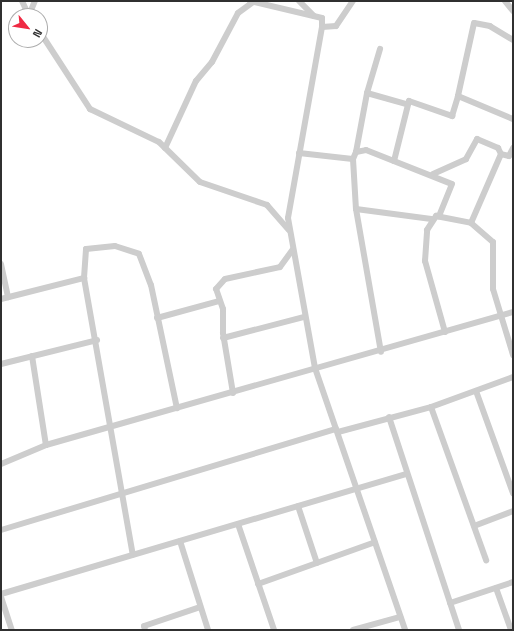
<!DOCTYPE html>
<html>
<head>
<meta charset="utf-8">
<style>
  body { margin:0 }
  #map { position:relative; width:514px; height:631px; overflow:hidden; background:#fff; font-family:"Space Grotesk",sans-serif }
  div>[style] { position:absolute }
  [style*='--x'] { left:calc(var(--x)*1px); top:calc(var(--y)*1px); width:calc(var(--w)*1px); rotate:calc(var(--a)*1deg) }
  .minor>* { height:6px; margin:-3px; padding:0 3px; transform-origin:3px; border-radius:3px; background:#cdcdcd }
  span { translate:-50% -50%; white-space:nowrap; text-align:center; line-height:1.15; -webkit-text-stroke:4px #fff; paint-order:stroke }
  .frame { position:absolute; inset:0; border:2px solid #303030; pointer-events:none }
  .north { position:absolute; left:8px; top:8px; width:40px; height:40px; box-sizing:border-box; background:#fff; border:1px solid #acacac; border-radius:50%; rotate:120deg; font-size:11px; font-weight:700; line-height:16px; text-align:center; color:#303030 }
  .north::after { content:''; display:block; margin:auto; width:14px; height:18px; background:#ef2a43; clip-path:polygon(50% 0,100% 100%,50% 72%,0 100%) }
</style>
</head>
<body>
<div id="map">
  <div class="minor">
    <div style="--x:22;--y:1;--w:17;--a:65"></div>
    <div style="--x:250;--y:1;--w:74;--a:13.3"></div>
    <div style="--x:322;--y:18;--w:9;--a:90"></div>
    <div style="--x:322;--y:27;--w:14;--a:-4"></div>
    <div style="--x:336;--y:26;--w:30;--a:-56"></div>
    <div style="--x:299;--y:1;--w:21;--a:45"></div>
    <div style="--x:505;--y:1;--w:13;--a:51"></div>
    <div style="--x:29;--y:15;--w:15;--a:-67"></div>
    <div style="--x:322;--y:27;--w:194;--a:100.1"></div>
    <div style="--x:288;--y:218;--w:152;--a:79.8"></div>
    <div style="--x:315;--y:368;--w:277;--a:71"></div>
    <div style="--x:40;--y:32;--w:92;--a:57"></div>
    <div style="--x:90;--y:109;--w:76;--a:25.6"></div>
    <div style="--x:159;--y:142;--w:57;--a:44.3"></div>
    <div style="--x:200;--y:182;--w:71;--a:18.9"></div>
    <div style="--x:267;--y:205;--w:33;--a:49"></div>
    <div style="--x:513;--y:40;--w:27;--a:-149"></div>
    <div style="--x:490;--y:26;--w:16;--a:-169"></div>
    <div style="--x:474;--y:23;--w:75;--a:102.4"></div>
    <div style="--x:458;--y:96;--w:60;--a:22.7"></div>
    <div style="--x:367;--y:93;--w:46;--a:-73.5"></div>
    <div style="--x:165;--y:148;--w:74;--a:-65.2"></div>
    <div style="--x:196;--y:81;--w:25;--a:-50"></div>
    <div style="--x:212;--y:62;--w:55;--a:-62"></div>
    <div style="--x:238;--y:13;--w:19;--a:-36"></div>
    <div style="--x:513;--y:148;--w:9;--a:117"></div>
    <div style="--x:509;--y:156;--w:8;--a:-166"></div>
    <div style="--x:501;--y:154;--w:75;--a:113.5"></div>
    <div style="--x:471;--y:223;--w:29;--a:41"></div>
    <div style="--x:493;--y:242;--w:47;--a:90"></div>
    <div style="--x:493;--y:289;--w:69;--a:73.1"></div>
    <div style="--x:356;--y:152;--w:60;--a:-79.4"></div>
    <div style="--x:367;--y:93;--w:41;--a:15.8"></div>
    <div style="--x:299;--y:153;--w:54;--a:6.3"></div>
    <div style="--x:353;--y:159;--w:50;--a:86.6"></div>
    <div style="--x:356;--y:209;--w:145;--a:80.1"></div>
    <div style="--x:353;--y:159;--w:8;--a:-67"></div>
    <div style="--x:356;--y:152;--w:10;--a:-11"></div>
    <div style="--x:366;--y:150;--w:92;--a:21.6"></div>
    <div style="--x:452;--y:184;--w:35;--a:112"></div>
    <div style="--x:394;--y:161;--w:62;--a:-76"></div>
    <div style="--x:409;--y:101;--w:46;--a:19.2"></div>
    <div style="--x:452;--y:116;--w:21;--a:-73"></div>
    <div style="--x:433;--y:174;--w:36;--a:-24"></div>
    <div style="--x:466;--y:159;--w:23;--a:-61"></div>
    <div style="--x:477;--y:139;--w:23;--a:23"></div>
    <div style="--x:498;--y:148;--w:7;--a:63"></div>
    <div style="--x:356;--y:209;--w:76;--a:7.6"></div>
    <div style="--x:1;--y:264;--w:34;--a:78"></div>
    <div style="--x:84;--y:278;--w:281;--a:80"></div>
    <div style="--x:1;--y:299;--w:86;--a:-14.2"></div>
    <div style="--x:84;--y:278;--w:29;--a:-86"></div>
    <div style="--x:86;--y:249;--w:29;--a:-6"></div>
    <div style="--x:115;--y:246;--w:25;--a:18"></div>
    <div style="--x:139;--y:254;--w:33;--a:69"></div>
    <div style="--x:151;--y:285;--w:126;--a:78.1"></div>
    <div style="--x:157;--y:318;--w:64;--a:-15.3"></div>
    <div style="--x:445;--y:332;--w:74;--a:-105.7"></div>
    <div style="--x:425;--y:261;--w:31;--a:-86"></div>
    <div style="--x:427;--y:230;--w:17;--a:-57"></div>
    <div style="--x:436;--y:216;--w:36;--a:11"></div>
    <div style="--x:223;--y:338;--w:84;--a:-14.5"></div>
    <div style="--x:32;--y:356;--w:90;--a:81.1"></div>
    <div style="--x:1;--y:364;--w:99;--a:-14"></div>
    <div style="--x:476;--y:391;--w:109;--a:70.1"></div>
    <div style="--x:233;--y:393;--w:61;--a:-99.5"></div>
    <div style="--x:223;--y:333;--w:24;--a:-90"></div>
    <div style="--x:223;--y:309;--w:21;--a:-109"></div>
    <div style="--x:216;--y:289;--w:13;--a:-48"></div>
    <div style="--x:225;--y:279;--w:56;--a:-12.3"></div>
    <div style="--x:280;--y:267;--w:22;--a:-54"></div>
    <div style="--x:431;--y:407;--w:163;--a:70.2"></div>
    <div style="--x:389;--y:417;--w:224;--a:71.8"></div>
    <div style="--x:338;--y:432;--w:96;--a:-15"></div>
    <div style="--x:431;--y:407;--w:87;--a:-20.1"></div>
    <div style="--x:1;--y:464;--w:49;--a:-22.9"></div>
    <div style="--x:46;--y:445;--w:486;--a:-15.9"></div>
    <div style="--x:298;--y:506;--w:60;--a:71.6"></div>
    <div style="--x:238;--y:524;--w:112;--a:71.2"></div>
    <div style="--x:474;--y:526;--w:42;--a:-21"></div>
    <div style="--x:1;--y:530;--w:350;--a:-16.8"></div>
    <div style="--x:180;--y:541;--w:93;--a:72.5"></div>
    <div style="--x:258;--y:584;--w:124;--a:-19.7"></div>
    <div style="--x:496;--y:588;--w:45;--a:70.3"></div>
    <div style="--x:1;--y:594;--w:423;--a:-16.5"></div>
    <div style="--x:1;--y:597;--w:35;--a:72"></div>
    <div style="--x:450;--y:603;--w:66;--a:-18.4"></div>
    <div style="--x:145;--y:630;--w:4;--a:-104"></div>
    <div style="--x:144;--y:626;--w:59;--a:-18.7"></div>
    <div style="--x:353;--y:630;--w:49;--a:-15.5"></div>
  </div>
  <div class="frame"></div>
  <div class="north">N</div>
</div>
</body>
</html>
